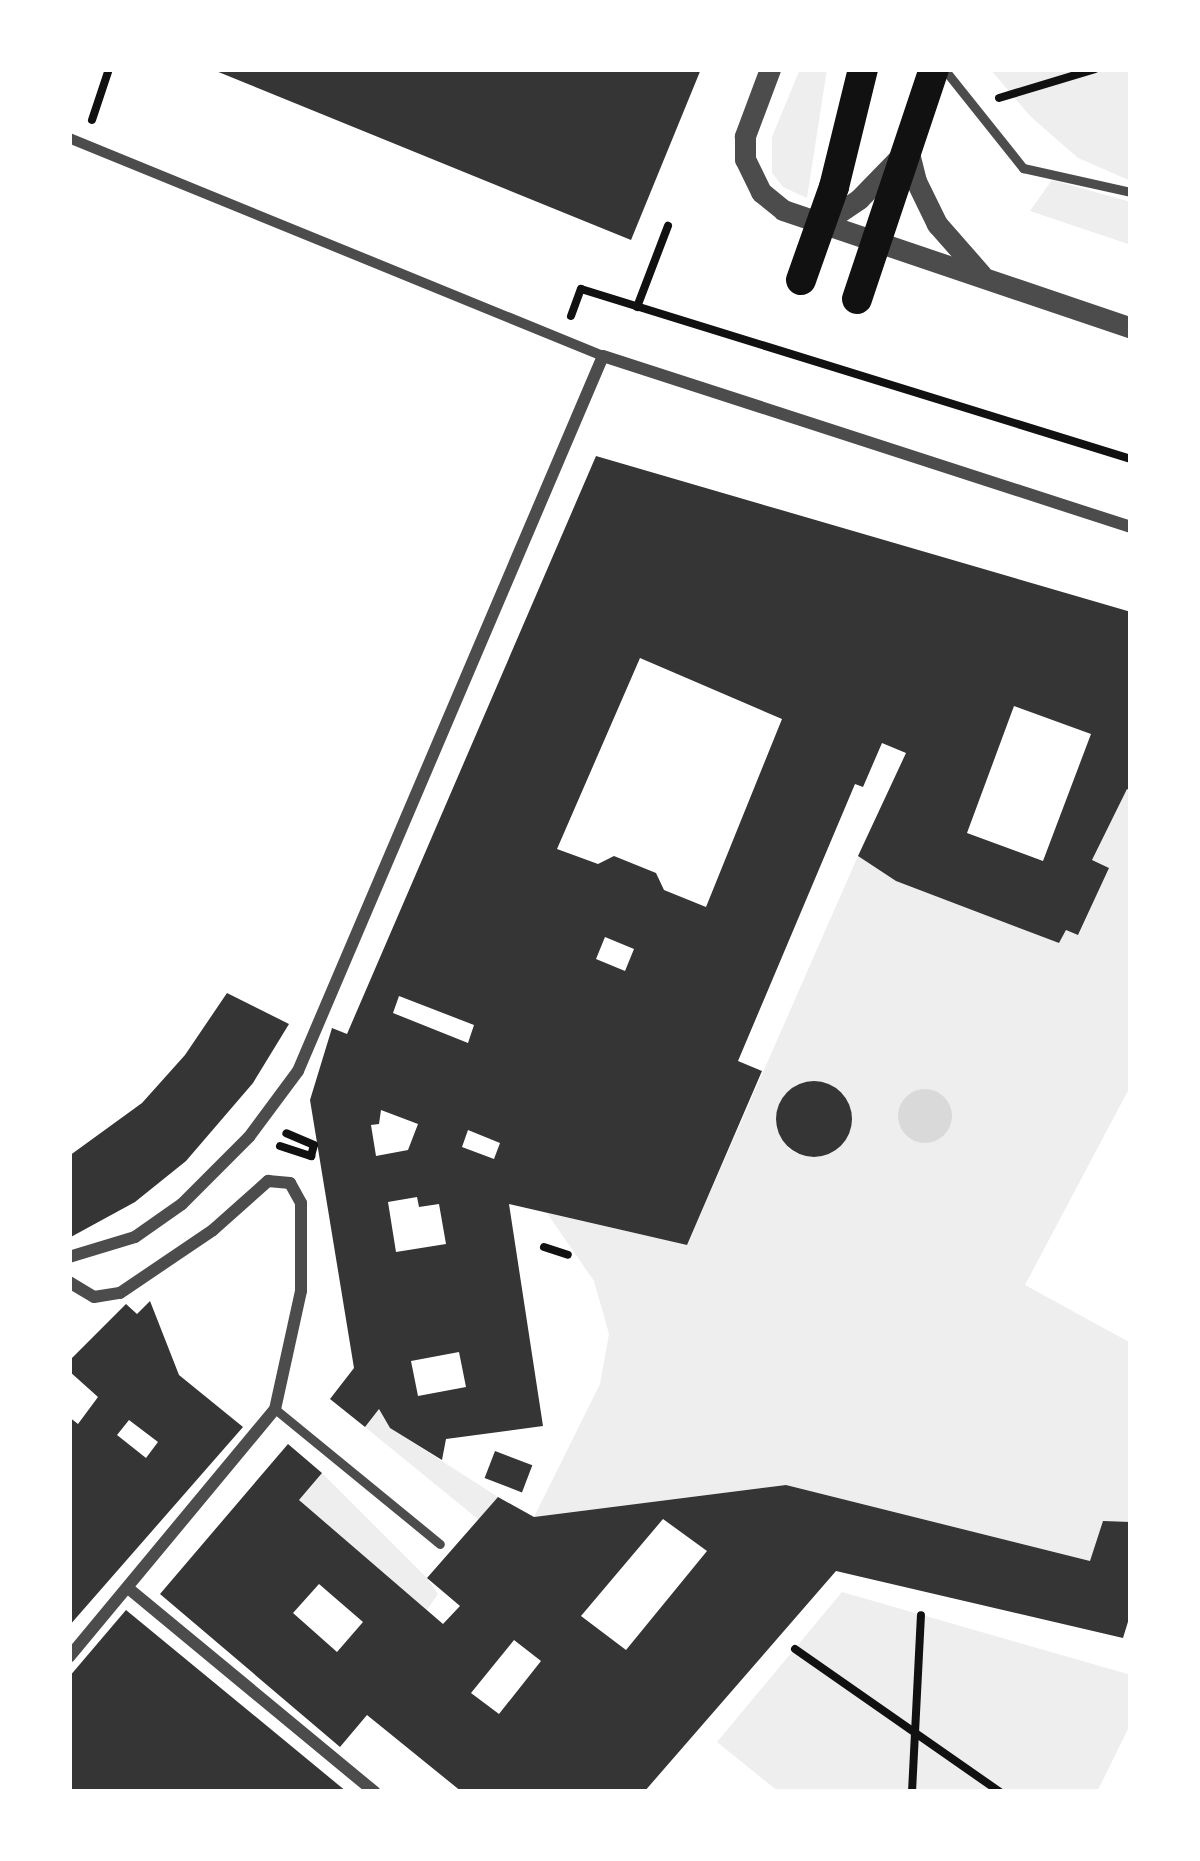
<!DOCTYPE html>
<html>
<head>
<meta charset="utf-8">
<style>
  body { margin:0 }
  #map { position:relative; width:1200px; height:1861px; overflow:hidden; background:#fff; font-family:Arial,sans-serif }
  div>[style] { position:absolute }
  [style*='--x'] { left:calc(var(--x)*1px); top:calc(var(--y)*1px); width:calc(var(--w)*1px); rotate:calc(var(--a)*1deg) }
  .green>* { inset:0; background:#eee }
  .water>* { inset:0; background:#d9d9d9 }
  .round { border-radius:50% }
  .building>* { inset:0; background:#353535; transform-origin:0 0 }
  .path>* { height:8px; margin:-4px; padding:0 4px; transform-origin:4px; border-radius:4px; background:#111 }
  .service>* { height:9px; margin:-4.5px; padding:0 4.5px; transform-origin:4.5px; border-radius:4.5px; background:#4c4c4c }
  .pedestrian>* { height:10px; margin:-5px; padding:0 5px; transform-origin:5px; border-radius:5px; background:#4c4c4c }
  .minor>* { height:12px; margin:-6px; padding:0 6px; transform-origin:6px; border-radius:6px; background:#4c4c4c }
  .tertiary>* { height:21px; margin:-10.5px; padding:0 10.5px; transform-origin:10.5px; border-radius:10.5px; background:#4c4c4c }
  .primary>* { height:30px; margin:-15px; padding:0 15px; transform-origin:15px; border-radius:15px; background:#111 }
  span { translate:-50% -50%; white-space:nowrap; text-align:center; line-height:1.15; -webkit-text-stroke:9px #fff; paint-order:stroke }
  .frame { position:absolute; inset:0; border:72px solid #fff; pointer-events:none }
</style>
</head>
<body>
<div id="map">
  <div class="green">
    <div style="clip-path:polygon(800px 69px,827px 69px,807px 198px,783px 187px,772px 173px,772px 137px)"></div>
    <div style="clip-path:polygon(1131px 69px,1131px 181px,1078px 158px,1030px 116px,991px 70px)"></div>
    <div style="clip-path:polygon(1052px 180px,1131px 202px,1131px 245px,1030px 211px)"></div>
    <div style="clip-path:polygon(evenodd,1127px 789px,1131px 791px,1131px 1085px,1025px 1285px,1131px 1343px,1131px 1522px,1090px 1561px,786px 1485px,534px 1517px,600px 1384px,609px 1334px,594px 1281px,547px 1213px,687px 1245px,858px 856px,896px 881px,1059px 943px,1066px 930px,1079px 934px,1109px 868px,1092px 860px,1127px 789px,803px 1083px,826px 1083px,838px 1089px,851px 1111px,846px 1139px,826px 1155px,801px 1155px,789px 1149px,776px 1126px,782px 1099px,803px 1083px)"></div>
    <div style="clip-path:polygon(379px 1409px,390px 1428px,498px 1497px,479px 1520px,365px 1427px)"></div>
    <div style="clip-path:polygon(322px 1473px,427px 1578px,438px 1594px,427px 1610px,299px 1500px)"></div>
    <div style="clip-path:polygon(842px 1592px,1131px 1675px,1128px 1729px,1097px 1792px,779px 1792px,717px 1742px)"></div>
  </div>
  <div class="water">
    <div class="round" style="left:898px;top:1089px;width:54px;height:54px"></div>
  </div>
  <div class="building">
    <div style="clip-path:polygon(211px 69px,701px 69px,631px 240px)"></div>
    <div style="clip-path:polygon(evenodd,596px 456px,1131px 612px,1131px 791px,1127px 789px,1092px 860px,1109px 868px,1078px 935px,1066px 930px,1059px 943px,896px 881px,858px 856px,906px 753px,882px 743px,863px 787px,855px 784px,738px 1061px,762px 1071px,687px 1245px,509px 1204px,543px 1426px,446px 1439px,442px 1460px,390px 1428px,379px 1409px,365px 1427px,330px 1399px,354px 1368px,310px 1100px,332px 1028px,347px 1034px,596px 456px,640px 658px,782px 719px,706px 907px,664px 890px,656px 873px,614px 856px,598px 864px,557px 849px,640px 658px,596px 456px,1014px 706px,1091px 734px,1043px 861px,967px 833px,1014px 706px,596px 456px,605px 937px,634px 949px,625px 971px,596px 959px,605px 937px,596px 456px,399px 996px,474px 1025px,468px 1043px,393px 1013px,399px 996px,596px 456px,381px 1110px,418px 1124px,408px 1150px,376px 1156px,371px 1125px,379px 1124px,381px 1110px,596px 456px,468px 1130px,500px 1143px,494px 1159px,462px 1147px,468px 1130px,596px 456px,417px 1197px,419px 1207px,439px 1204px,446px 1244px,396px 1252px,388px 1202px,417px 1197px,596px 456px,459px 1352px,466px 1387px,418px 1396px,411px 1361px,459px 1352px)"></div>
    <div style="clip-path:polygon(227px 993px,289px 1024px,253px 1083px,186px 1161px,135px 1202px,69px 1238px,69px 1156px,142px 1103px,185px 1055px)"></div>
    <div class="round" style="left:776px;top:1081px;width:76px;height:76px"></div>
    <div style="clip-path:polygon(evenodd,150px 1301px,179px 1375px,243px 1427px,69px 1626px,69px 1417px,78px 1424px,98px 1397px,69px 1371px,69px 1361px,126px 1304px,137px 1314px,150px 1301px,129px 1420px,158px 1442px,146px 1458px,117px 1435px,129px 1420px)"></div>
    <div style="clip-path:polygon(evenodd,288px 1444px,322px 1473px,299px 1500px,443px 1624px,460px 1606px,427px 1578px,498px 1497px,534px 1517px,786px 1485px,1090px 1561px,1103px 1521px,1131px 1522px,1131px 1612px,1123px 1638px,836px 1571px,644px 1792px,462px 1792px,367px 1715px,340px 1747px,160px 1594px,288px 1444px,663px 1519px,707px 1551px,626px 1650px,581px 1616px,663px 1519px,288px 1444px,319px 1584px,363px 1622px,337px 1652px,293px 1613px,319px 1584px,288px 1444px,514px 1640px,541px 1661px,499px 1714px,471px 1693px,514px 1640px)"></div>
    <div style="left:495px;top:1451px;width:40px;height:29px;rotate:21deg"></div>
    <div style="clip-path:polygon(126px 1610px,267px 1726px,347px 1792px,69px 1792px,69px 1677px)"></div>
  </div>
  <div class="path">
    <div style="--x:999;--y:98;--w:100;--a:-16.8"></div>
    <div style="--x:92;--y:120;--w:54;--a:-71.6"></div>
    <div style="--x:637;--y:307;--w:87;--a:-69.1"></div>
    <div style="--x:571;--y:316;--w:29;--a:-70"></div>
    <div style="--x:581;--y:289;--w:576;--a:17.18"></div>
    <div style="--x:280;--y:1146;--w:33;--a:18"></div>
    <div style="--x:311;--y:1156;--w:11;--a:-75"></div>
    <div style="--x:314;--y:1145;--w:30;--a:-157"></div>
    <div style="--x:544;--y:1247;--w:25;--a:18"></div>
    <div style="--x:795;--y:1649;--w:250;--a:34.9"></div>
    <div style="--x:912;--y:1792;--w:177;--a:-87.1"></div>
  </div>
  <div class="service">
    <div style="--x:944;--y:69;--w:127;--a:51.4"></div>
    <div style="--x:1023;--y:168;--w:111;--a:12.5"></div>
    <div style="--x:275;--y:1409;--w:213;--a:39.3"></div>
  </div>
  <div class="pedestrian">
    <div style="--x:69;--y:138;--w:577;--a:22.21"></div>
  </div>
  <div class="minor">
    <div style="--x:69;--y:1257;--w:69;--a:-16.9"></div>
    <div style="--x:135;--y:1237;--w:57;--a:-35.1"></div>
    <div style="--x:182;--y:1204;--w:95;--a:-45"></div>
    <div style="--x:249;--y:1137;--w:82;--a:-53.4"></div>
    <div style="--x:298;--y:1071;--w:777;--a:-66.9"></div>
    <div style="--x:603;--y:356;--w:555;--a:17.95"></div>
    <div style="--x:69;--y:1282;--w:29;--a:31"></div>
    <div style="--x:94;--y:1297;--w:26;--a:-9"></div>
    <div style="--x:120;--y:1293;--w:112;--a:-34.1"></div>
    <div style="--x:213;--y:1230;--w:74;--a:-41.7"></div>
    <div style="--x:268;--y:1181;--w:22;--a:5"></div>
    <div style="--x:290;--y:1183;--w:23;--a:61"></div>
    <div style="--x:301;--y:1203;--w:88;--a:90"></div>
    <div style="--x:301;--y:1291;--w:121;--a:102.4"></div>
    <div style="--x:275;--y:1409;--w:322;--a:129.7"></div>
    <div style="--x:128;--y:1588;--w:320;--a:39.6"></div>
  </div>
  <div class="tertiary">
    <div style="--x:770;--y:69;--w:72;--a:110.5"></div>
    <div style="--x:745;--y:136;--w:23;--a:90"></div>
    <div style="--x:745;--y:159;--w:37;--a:64"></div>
    <div style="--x:761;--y:192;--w:28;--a:39"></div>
    <div style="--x:783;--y:210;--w:367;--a:18.7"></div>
    <div style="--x:908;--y:149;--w:33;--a:76"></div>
    <div style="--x:916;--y:181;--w:48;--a:64"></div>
    <div style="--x:937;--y:224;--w:67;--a:48.7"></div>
    <div style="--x:822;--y:224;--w:45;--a:-34"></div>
    <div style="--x:859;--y:199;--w:62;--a:-45.7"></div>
  </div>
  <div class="primary">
    <div style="--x:801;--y:280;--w:99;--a:-70.5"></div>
    <div style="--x:834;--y:187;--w:122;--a:-76.2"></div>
    <div style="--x:857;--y:299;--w:243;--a:-71.5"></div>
  </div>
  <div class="frame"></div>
</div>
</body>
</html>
